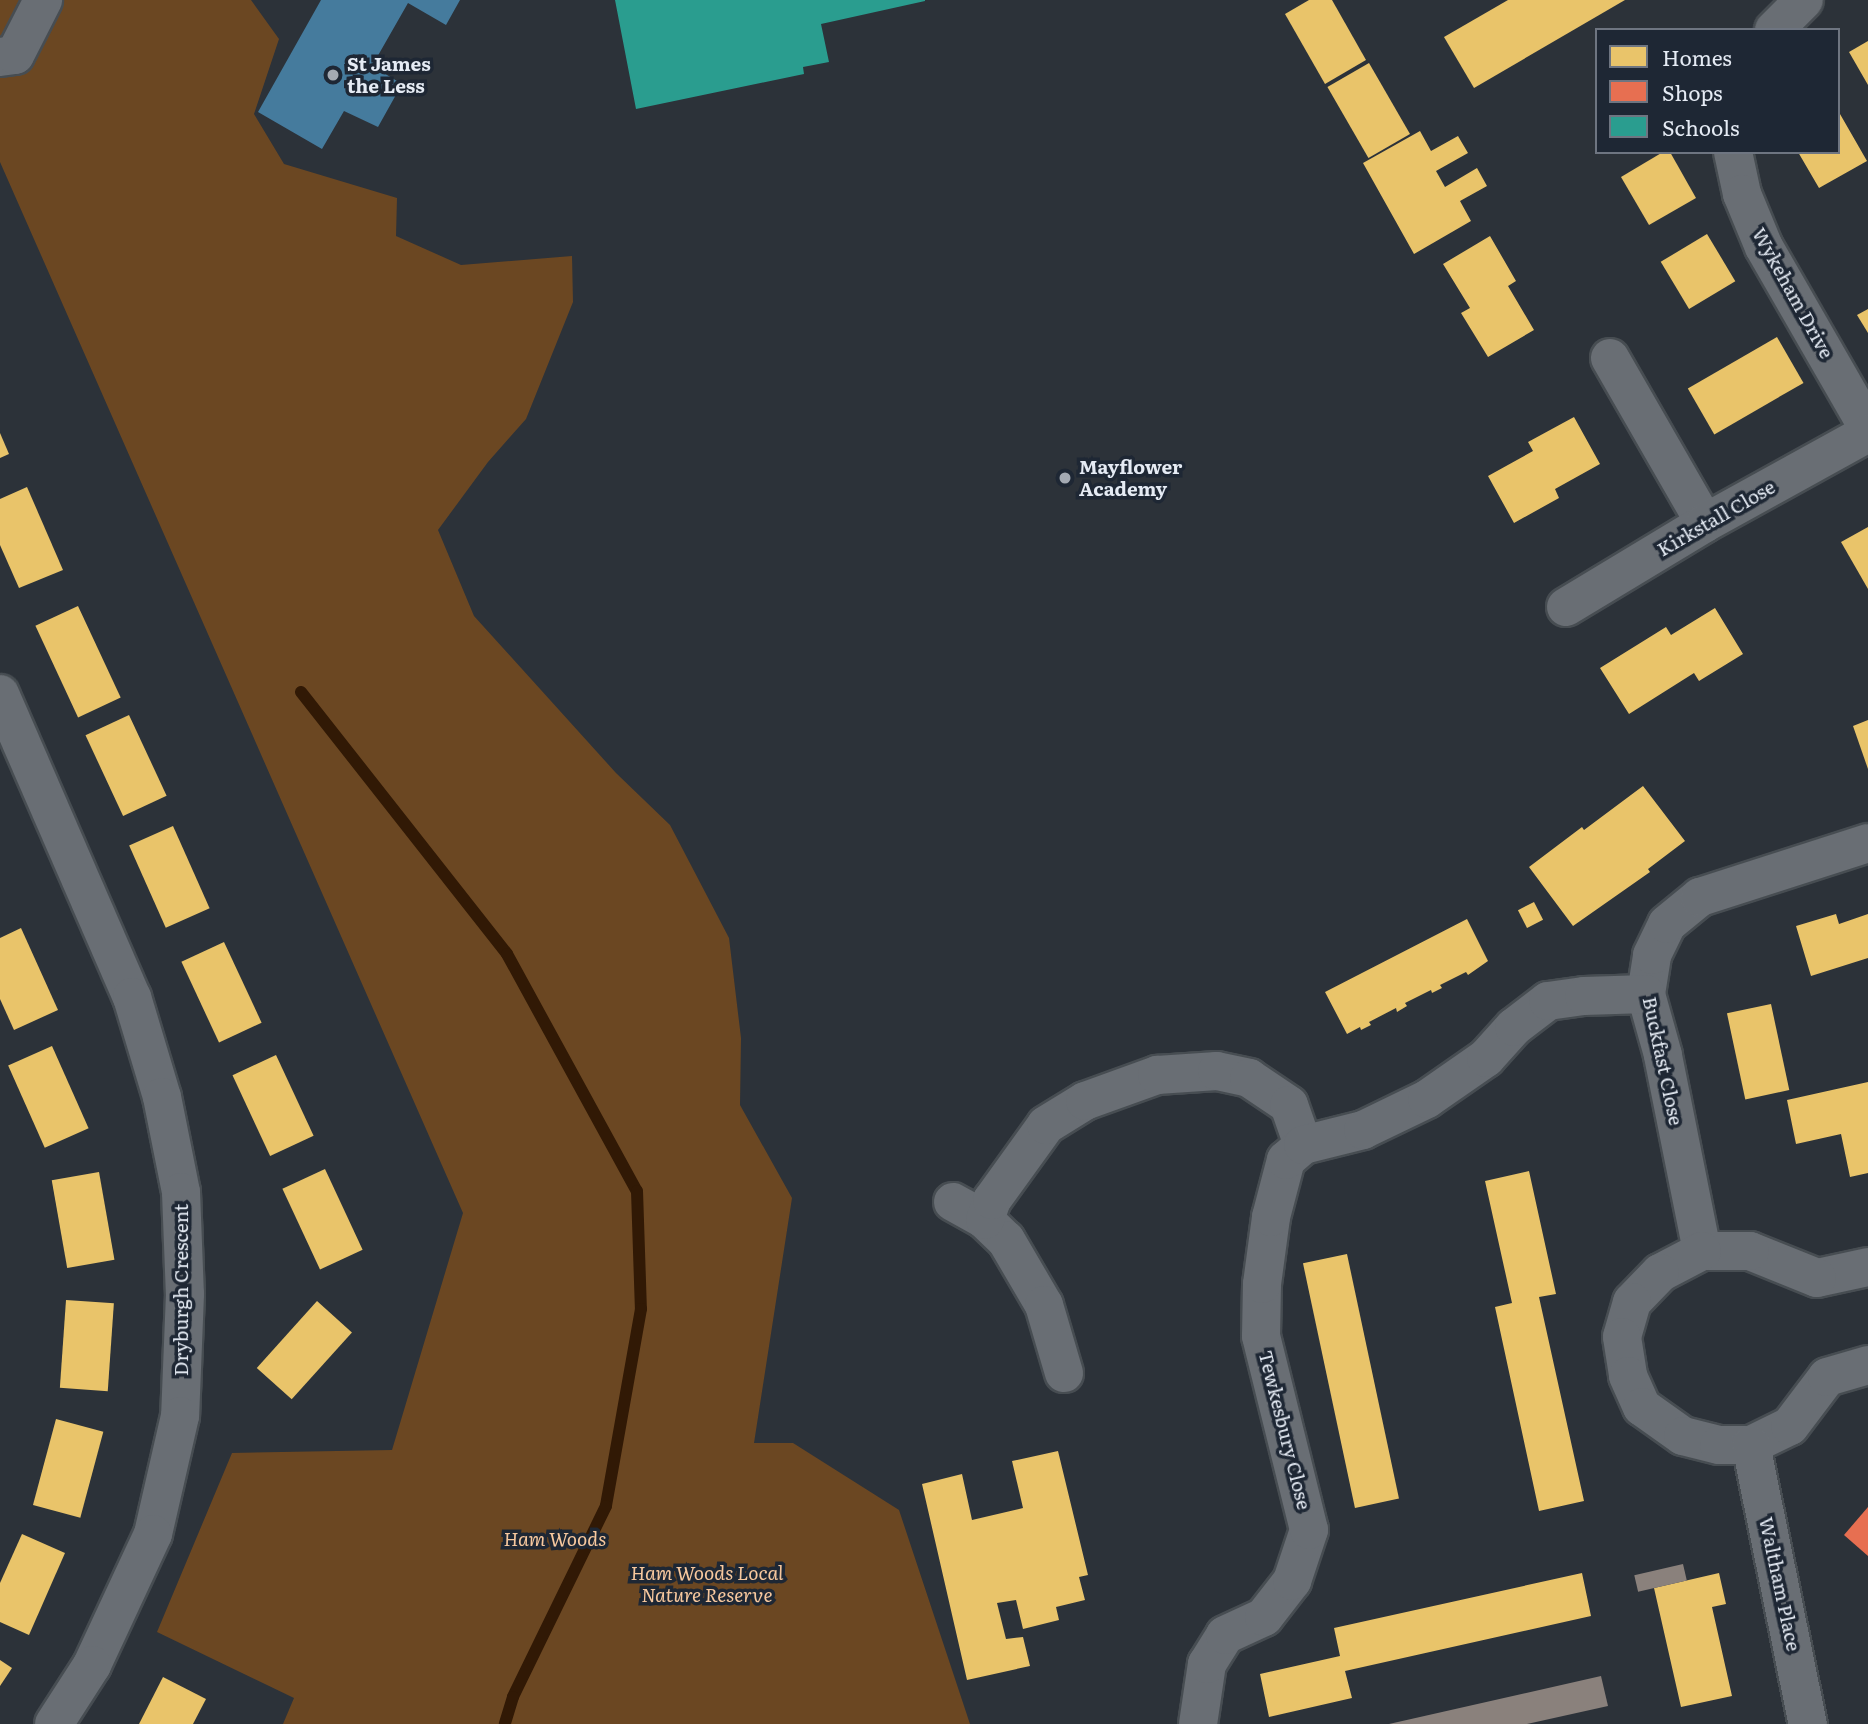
<!DOCTYPE html>
<html>
<head>
<meta charset="utf-8">
<style>
  body { margin:0 }
  #map { position:relative; width:1868px; height:1724px; overflow:hidden; background:#2c3239; font-family:Literata,serif }
  div>[style] { position:absolute }
  [style*='--x'] { left:calc(var(--x)*1px); top:calc(var(--y)*1px); width:calc(var(--w)*1px); rotate:calc(var(--a)*1deg) }
  .green>* { inset:0; background:#6b4722 }
  .homes>* { inset:0; background:#e9c46a; transform-origin:0 0 }
  .shops>* { inset:0; background:#e76f51 }
  .schools>* { inset:0; background:#2a9d8f }
  .public>* { inset:0; background:#457b9d }
  .industry>* { inset:0; background:#8a817c; transform-origin:0 0 }
  .stream>* { height:12px; margin:-6px; padding:0 6px; transform-origin:6px; border-radius:6px; background:#311905 }
  .roads { filter:drop-shadow(2px 0 #474d52) drop-shadow(-2px 0 #474d52) drop-shadow(0 2px #474d52) drop-shadow(0 -2px #474d52) }
  .minor>* { height:38px; margin:-19px; padding:0 19px; transform-origin:19px; border-radius:19px; background:#696e74 }
  .dots>* { width:19px; height:19px; translate:-50% -50%; box-sizing:border-box; border:4px solid #1e2734; border-radius:50% }
  span { translate:-50% -50%; white-space:nowrap; text-align:center; line-height:1.15; -webkit-text-stroke:7px #1e2734; paint-order:stroke }
  .poi-label { font-size:19px; color:#e5ebf4; font-weight:700 }
  .left { translate:0 -50%; text-align:left }
  .street-label { font-size:19px; color:#e5ebf4 }
  .park-label { font-size:19px; color:#f7c89e; font-style:italic }
  .legend { position:absolute; left:1595px; top:28px; width:245px; height:126px; box-sizing:border-box; background:#1e2734; border:2px solid #6e7581; margin:0; padding:9px 12px; list-style:none; font-size:21px; color:#e5ebf4 }
  .legend li { display:flex; align-items:center; gap:14px; height:35px }
  .legend b { width:35px; border:2px solid #6e7581 }
</style>
</head>
<body>
<div id="map">
  <div class="green">
    <div style="clip-path:polygon(0 0,251px 0,279px 39px,254px 114px,284px 164px,397px 198px,396px 236px,461px 265px,572px 256px,573px 302px,526px 419px,488px 462px,438px 530px,474px 616px,616px 773px,670px 825px,729px 938px,741px 1038px,740px 1105px,792px 1198px,754px 1443px,793px 1443px,899px 1510px,970px 1724px,283px 1724px,294px 1698px,157px 1632px,232px 1453px,392px 1450px,463px 1213px,0 162px)"></div>
  </div>
  <div class="homes">
    <div style="clip-path:polygon(1309px 0,1332px 0,1366px 60px,1325px 84px,1285px 14px)"></div>
    <div style="clip-path:polygon(1508px 0,1625px 0,1474px 88px,1444px 37px)"></div>
    <div style="clip-path:polygon(1868px 41px,1868px 85px,1849px 52px)"></div>
    <div style="left:1369px;top:63px;width:82px;height:48px;rotate:60deg"></div>
    <div style="clip-path:polygon(1840px 114px,1867px 161px,1819px 188px,1798px 152px,1838px 152px)"></div>
    <div style="clip-path:polygon(1420px 131px,1431px 151px,1458px 136px,1468px 153px,1436px 171px,1445px 187px,1477px 168px,1487px 186px,1460px 201px,1471px 221px,1414px 254px,1363px 163px)"></div>
    <div style="clip-path:polygon(1663px 152px,1670px 152px,1696px 198px,1649px 225px,1621px 177px)"></div>
    <div style="left:1707px;top:234px;width:55px;height:54px;rotate:59deg"></div>
    <div style="clip-path:polygon(1490px 236px,1516px 281px,1508px 286px,1534px 330px,1488px 357px,1461px 313px,1470px 308px,1443px 264px)"></div>
    <div style="clip-path:polygon(1868px 309px,1868px 333px,1857px 315px)"></div>
    <div style="left:1777px;top:337px;width:53px;height:103px;rotate:60deg"></div>
    <div style="clip-path:polygon(1574px 417px,1600px 464px,1555px 489px,1559px 498px,1514px 523px,1488px 476px,1533px 451px,1528px 442px)"></div>
    <div style="clip-path:polygon(0 433px,9px 454px,0 458px)"></div>
    <div style="clip-path:polygon(27px 487px,63px 570px,19px 588px,0 545px,0 499px)"></div>
    <div style="clip-path:polygon(1868px 527px,1868px 589px,1841px 542px)"></div>
    <div style="left:78px;top:606px;width:101px;height:47px;rotate:65deg"></div>
    <div style="clip-path:polygon(1715px 608px,1743px 654px,1699px 681px,1694px 673px,1629px 714px,1600px 668px,1666px 627px,1671px 635px)"></div>
    <div style="left:129px;top:715px;width:89px;height:48px;rotate:65deg"></div>
    <div style="clip-path:polygon(1868px 720px,1868px 769px,1853px 726px)"></div>
    <div style="clip-path:polygon(1643px 786px,1685px 841px,1648px 869px,1650px 872px,1573px 926px,1529px 867px,1582px 827px,1584px 830px)"></div>
    <div style="left:173px;top:826px;width:90px;height:48px;rotate:66deg"></div>
    <div style="left:1534px;top:902px;width:20px;height:18px;rotate:63deg"></div>
    <div style="clip-path:polygon(1836px 914px,1839px 924px,1868px 914px,1868px 958px,1811px 976px,1796px 926px)"></div>
    <div style="clip-path:polygon(1467px 919px,1488px 961px,1468px 975px,1466px 972px,1440px 985px,1442px 988px,1432px 993px,1431px 990px,1405px 1003px,1407px 1006px,1397px 1012px,1396px 1008px,1369px 1022px,1371px 1025px,1361px 1030px,1360px 1027px,1347px 1034px,1325px 992px)"></div>
    <div style="clip-path:polygon(21px 928px,58px 1010px,14px 1030px,0 999px,0 938px)"></div>
    <div style="left:224px;top:942px;width:89px;height:47px;rotate:65deg"></div>
    <div style="left:1771px;top:1004px;width:88px;height:45px;rotate:78deg"></div>
    <div style="left:52px;top:1046px;width:90px;height:48px;rotate:66deg"></div>
    <div style="left:276px;top:1055px;width:89px;height:48px;rotate:65deg"></div>
    <div style="clip-path:polygon(1868px 1082px,1868px 1173px,1850px 1177px,1841px 1134px,1796px 1144px,1787px 1100px)"></div>
    <div style="left:325px;top:1169px;width:89px;height:47px;rotate:65deg"></div>
    <div style="clip-path:polygon(1529px 1171px,1556px 1294px,1539px 1297px,1584px 1501px,1539px 1511px,1495px 1307px,1512px 1303px,1485px 1181px)"></div>
    <div style="left:99px;top:1172px;width:89px;height:48px;rotate:80deg"></div>
    <div style="left:1347px;top:1254px;width:250px;height:45px;rotate:78deg"></div>
    <div style="left:66px;top:1300px;width:48px;height:88px;rotate:4deg"></div>
    <div style="left:317px;top:1301px;width:47px;height:90px;rotate:42deg"></div>
    <div style="left:56px;top:1419px;width:49px;height:89px;rotate:15deg"></div>
    <div style="clip-path:polygon(1058px 1451px,1088px 1575px,1079px 1577px,1085px 1600px,1056px 1607px,1059px 1620px,1023px 1629px,1016px 1600px,997px 1603px,1006px 1639px,1023px 1637px,1030px 1666px,967px 1680px,922px 1484px,962px 1474px,972px 1520px,1023px 1508px,1012px 1461px)"></div>
    <div style="clip-path:polygon(22px 1534px,65px 1553px,29px 1635px,0 1622px,0 1583px)"></div>
    <div style="clip-path:polygon(1582px 1573px,1591px 1616px,1345px 1671px,1352px 1698px,1269px 1717px,1260px 1674px,1340px 1656px,1334px 1628px)"></div>
    <div style="clip-path:polygon(1719px 1573px,1726px 1604px,1712px 1607px,1732px 1696px,1681px 1707px,1654px 1588px)"></div>
    <div style="clip-path:polygon(0 1660px,12px 1668px,0 1686px)"></div>
    <div style="clip-path:polygon(163px 1677px,206px 1699px,193px 1724px,139px 1724px)"></div>
  </div>
  <div class="shops">
    <div style="clip-path:polygon(1868px 1507px,1868px 1556px,1844px 1535px)"></div>
  </div>
  <div class="schools">
    <div style="clip-path:polygon(615px 0,925px 0,925px 1px,821px 24px,829px 62px,803px 67px,804px 74px,636px 109px)"></div>
  </div>
  <div class="public">
    <div style="clip-path:polygon(321px 0,460px 0,446px 25px,408px 3px,372px 66px,402px 84px,378px 127px,344px 111px,322px 149px,258px 112px)"></div>
  </div>
  <div class="industry">
    <div style="left:1683px;top:1564px;width:17px;height:50px;rotate:77deg"></div>
    <div style="clip-path:polygon(1601px 1676px,1608px 1706px,1527px 1724px,1389px 1724px)"></div>
  </div>
  <div class="stream">
    <div style="--x:301;--y:692;--w:333;--a:51.8"></div>
    <div style="--x:507;--y:954;--w:270;--a:61.3"></div>
    <div style="--x:637;--y:1191;--w:118;--a:88.1"></div>
    <div style="--x:641;--y:1309;--w:200;--a:100.1"></div>
    <div style="--x:606;--y:1506;--w:212;--a:116"></div>
    <div style="--x:513;--y:1697;--w:28;--a:107"></div>
  </div>
  <div class="roads">
    <div class="minor">
      <div style="--x:1774;--y:30;--w:42;--a:-45"></div>
      <div style="--x:0;--y:57;--w:15;--a:-8"></div>
      <div style="--x:15;--y:55;--w:62;--a:-63"></div>
      <div style="--x:1733;--y:152;--w:43;--a:77.9"></div>
      <div style="--x:1742;--y:194;--w:57;--a:67.5"></div>
      <div style="--x:1764;--y:247;--w:209;--a:60.1"></div>
      <div style="--x:1610;--y:358;--w:190;--a:60.1"></div>
      <div style="--x:1566;--y:607;--w:162;--a:-31.1"></div>
      <div style="--x:1705;--y:523;--w:186;--a:-28.9"></div>
      <div style="--x:0;--y:694;--w:331;--a:66.5"></div>
      <div style="--x:132;--y:997;--w:104;--a:73.3"></div>
      <div style="--x:162;--y:1097;--w:97;--a:78.7"></div>
      <div style="--x:181;--y:1192;--w:102;--a:87.8"></div>
      <div style="--x:185;--y:1294;--w:122;--a:92.3"></div>
      <div style="--x:180;--y:1416;--w:121;--a:102.9"></div>
      <div style="--x:153;--y:1534;--w:145;--a:115"></div>
      <div style="--x:92;--y:1665;--w:70;--a:122.8"></div>
      <div style="--x:953;--y:1202;--w:37;--a:29"></div>
      <div style="--x:985;--y:1220;--w:29;--a:44"></div>
      <div style="--x:1006;--y:1240;--w:75;--a:59.7"></div>
      <div style="--x:1044;--y:1305;--w:71;--a:73.6"></div>
      <div style="--x:985;--y:1220;--w:21;--a:-71"></div>
      <div style="--x:992;--y:1200;--w:92;--a:-54.2"></div>
      <div style="--x:1046;--y:1125;--w:46;--a:-31.6"></div>
      <div style="--x:1085;--y:1101;--w:77;--a:-19.9"></div>
      <div style="--x:1157;--y:1075;--w:60;--a:-3.8"></div>
      <div style="--x:1217;--y:1071;--w:33;--a:12"></div>
      <div style="--x:1249;--y:1078;--w:48;--a:34"></div>
      <div style="--x:1289;--y:1105;--w:42;--a:70.7"></div>
      <div style="--x:1702;--y:1251;--w:200;--a:-101.3"></div>
      <div style="--x:1663;--y:1055;--w:63;--a:-105.6"></div>
      <div style="--x:1646;--y:994;--w:39;--a:-81"></div>
      <div style="--x:1652;--y:955;--w:34;--a:-64"></div>
      <div style="--x:1667;--y:924;--w:43;--a:-39.3"></div>
      <div style="--x:1700;--y:897;--w:176;--a:-17.8"></div>
      <div style="--x:1868;--y:1267;--w:52;--a:167.8"></div>
      <div style="--x:1817;--y:1278;--w:72;--a:-158.1"></div>
      <div style="--x:1750;--y:1251;--w:48;--a:180"></div>
      <div style="--x:1702;--y:1251;--w:47;--a:152.4"></div>
      <div style="--x:1660;--y:1273;--w:40;--a:134"></div>
      <div style="--x:1632;--y:1302;--w:36;--a:106"></div>
      <div style="--x:1622;--y:1337;--w:39;--a:81"></div>
      <div style="--x:1628;--y:1376;--w:34;--a:66"></div>
      <div style="--x:1642;--y:1407;--w:50;--a:35.3"></div>
      <div style="--x:1683;--y:1436;--w:37;--a:14"></div>
      <div style="--x:1719;--y:1445;--w:32;--a:0"></div>
      <div style="--x:1751;--y:1445;--w:43;--a:-26"></div>
      <div style="--x:1790;--y:1426;--w:61;--a:-52.9"></div>
      <div style="--x:1827;--y:1377;--w:43;--a:-16.3"></div>
      <div style="--x:1751;--y:1445;--w:285;--a:78.5"></div>
      <div style="--x:1198;--y:1724;--w:61;--a:-81.5"></div>
      <div style="--x:1207;--y:1664;--w:34;--a:-58"></div>
      <div style="--x:1225;--y:1635;--w:43;--a:-24.8"></div>
      <div style="--x:1264;--y:1617;--w:46;--a:-52.1"></div>
      <div style="--x:1292;--y:1581;--w:54;--a:-71.6"></div>
      <div style="--x:1309;--y:1530;--w:200;--a:-103.9"></div>
      <div style="--x:1261;--y:1336;--w:52;--a:-88.9"></div>
      <div style="--x:1262;--y:1284;--w:68;--a:-82.3"></div>
      <div style="--x:1271;--y:1217;--w:59;--a:-75.3"></div>
      <div style="--x:1286;--y:1160;--w:23;--a:-41"></div>
      <div style="--x:1303;--y:1145;--w:62;--a:-14"></div>
      <div style="--x:1363;--y:1130;--w:71;--a:-25.8"></div>
      <div style="--x:1427;--y:1099;--w:72;--a:-34.8"></div>
      <div style="--x:1486;--y:1058;--w:42;--a:-47.9"></div>
      <div style="--x:1514;--y:1027;--w:43;--a:-37.4"></div>
      <div style="--x:1548;--y:1001;--w:36;--a:-8"></div>
      <div style="--x:1584;--y:996;--w:62;--a:-1.8"></div>
    </div>
  </div>
  <div class="dots">
    <div style="left:333px;top:75px;background:#a4aab3"></div>
    <div style="left:1065px;top:478px;background:#a4aab3"></div>
  </div>
  <div class="poi-label">
    <span class="left" style="left:347px;top:75px">St James<br>the Less</span>
    <span class="left" style="left:1079px;top:478px">Mayflower<br>Academy</span>
  </div>
  <div class="street-label">
    <span style="left:1793px;top:293px;rotate:61deg">Wykeham Drive</span>
    <span style="left:1716px;top:518px;rotate:-30deg">Kirkstall Close</span>
    <span style="left:1663px;top:1061px;rotate:78deg">Buckfast Close</span>
    <span style="left:181px;top:1290px;rotate:-90deg">Dryburgh Crescent</span>
    <span style="left:1285px;top:1430px;rotate:76deg">Tewkesbury Close</span>
    <span style="left:1780px;top:1584px;rotate:78deg">Waltham Place</span>
  </div>
  <div class="park-label">
    <span style="left:555px;top:1539px">Ham Woods</span>
    <span style="left:707px;top:1584px">Ham Woods Local<br>Nature Reserve</span>
  </div>
  <ul class="legend">
  <li><b style="height:19px;background:#e9c46a"></b>Homes</li>
  <li><b style="height:19px;background:#e76f51"></b>Shops</li>
  <li><b style="height:19px;background:#2a9d8f"></b>Schools</li>
  </ul>
</div>
</body>
</html>
